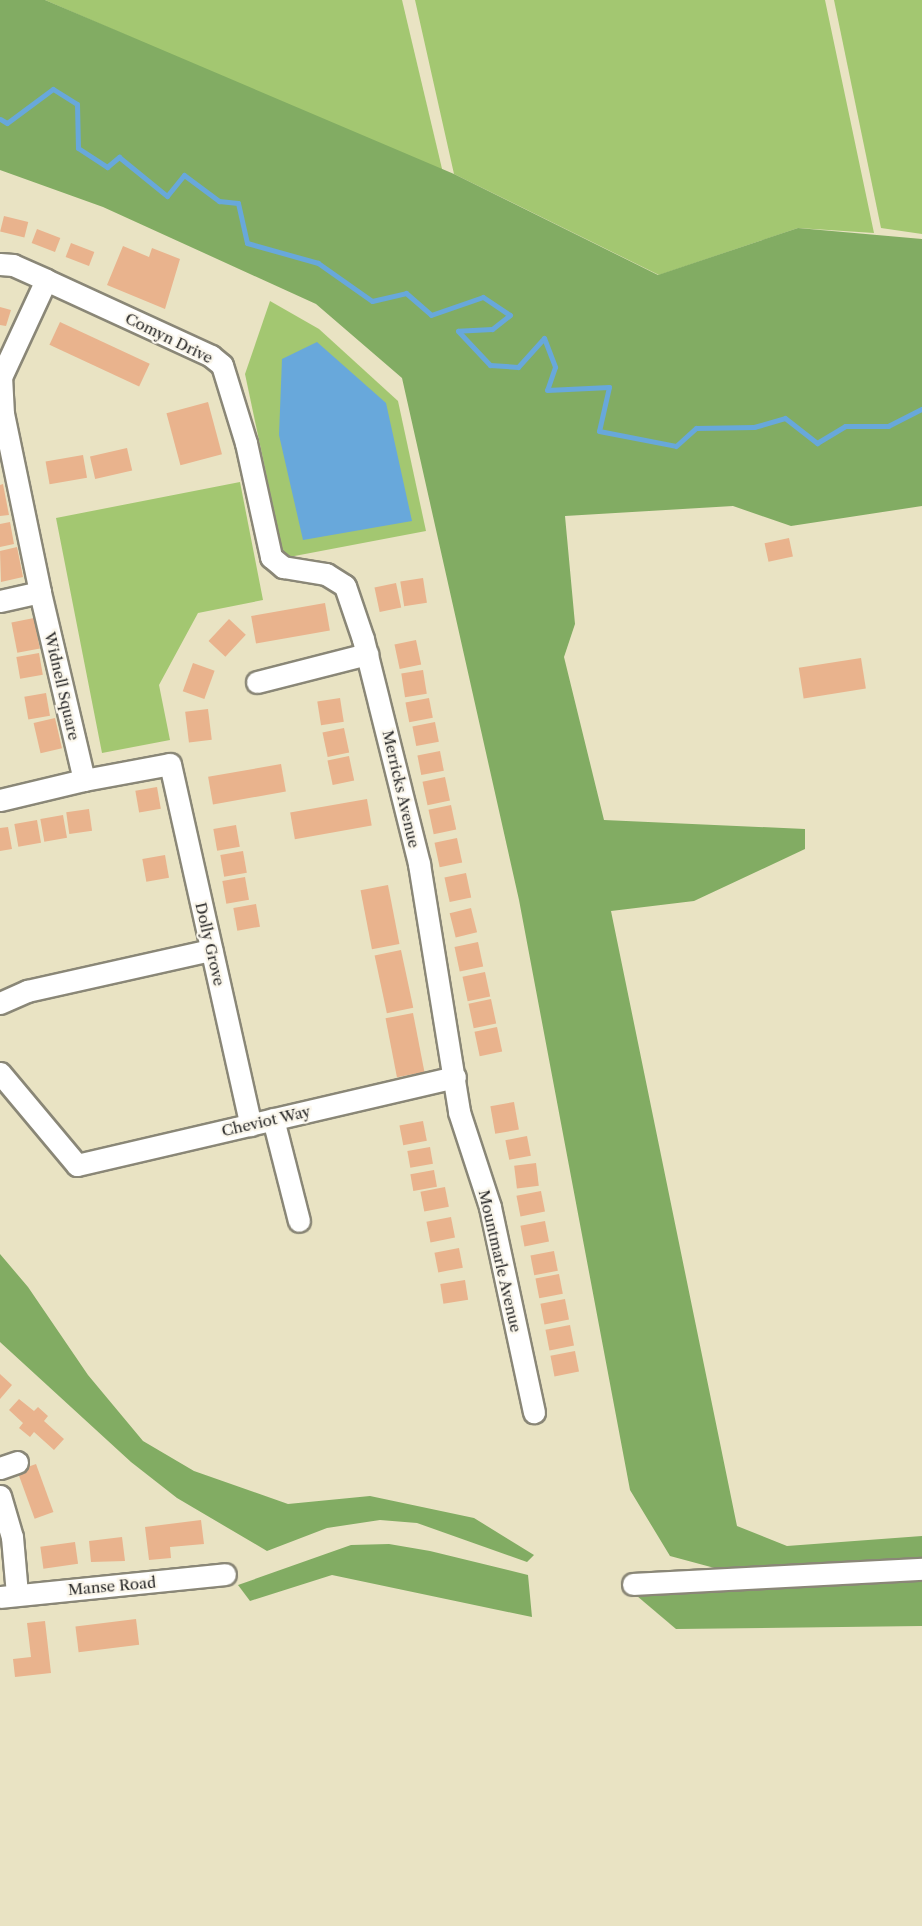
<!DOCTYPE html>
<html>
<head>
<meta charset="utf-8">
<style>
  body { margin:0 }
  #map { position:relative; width:922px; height:1926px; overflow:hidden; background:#e9e3c3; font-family:"Libre Caslon Text",serif }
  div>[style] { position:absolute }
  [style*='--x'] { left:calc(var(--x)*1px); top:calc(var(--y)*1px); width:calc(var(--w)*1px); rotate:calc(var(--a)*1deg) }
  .green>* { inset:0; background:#a3c771 }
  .forest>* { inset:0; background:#82ac63 }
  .water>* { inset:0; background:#68a8db }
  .stream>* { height:5px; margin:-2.5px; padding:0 2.5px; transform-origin:2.5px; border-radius:2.5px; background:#68a8db }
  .building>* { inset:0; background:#e9b38d; transform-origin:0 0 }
  .roads { filter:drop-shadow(2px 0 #8a8777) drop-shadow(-2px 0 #8a8777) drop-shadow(0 2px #8a8777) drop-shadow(0 -2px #8a8777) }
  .minor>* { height:21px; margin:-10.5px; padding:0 10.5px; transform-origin:10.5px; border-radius:10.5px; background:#fff }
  span { translate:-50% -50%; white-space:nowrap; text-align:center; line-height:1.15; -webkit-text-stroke:4.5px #fbf7ec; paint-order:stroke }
  .street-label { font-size:15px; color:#2b2b2b }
</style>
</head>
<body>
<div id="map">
  <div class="green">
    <div style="clip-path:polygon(45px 0,402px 0,443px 173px)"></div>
    <div style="clip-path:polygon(415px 0,825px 0,874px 233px,798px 228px,659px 275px,454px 174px)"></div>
    <div style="clip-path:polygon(834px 0,922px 0,922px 234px,881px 228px)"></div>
    <div style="clip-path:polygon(270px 301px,319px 329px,398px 401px,426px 531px,284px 558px,245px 374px)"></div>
    <div style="clip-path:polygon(240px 482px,263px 600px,198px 613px,159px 685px,170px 740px,102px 753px,56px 518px)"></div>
  </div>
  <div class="forest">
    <div style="clip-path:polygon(0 0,45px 0,454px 174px,658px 275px,798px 228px,922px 239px,922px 506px,791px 526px,733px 506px,565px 516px,575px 624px,564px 657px,604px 820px,805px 829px,805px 849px,694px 901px,611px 911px,737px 1526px,787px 1546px,922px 1536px,922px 1558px,722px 1570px,670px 1556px,630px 1490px,519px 900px,402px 378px,316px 304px,103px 207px,0 170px)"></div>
    <div style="clip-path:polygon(0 1254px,28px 1287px,88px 1375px,143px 1441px,194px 1471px,288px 1504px,370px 1496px,474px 1518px,534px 1555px,527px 1562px,417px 1523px,380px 1520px,327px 1528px,267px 1551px,177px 1498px,131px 1462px,0 1342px)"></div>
    <div style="clip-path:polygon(389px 1544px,430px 1551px,528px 1575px,532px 1617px,332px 1575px,250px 1601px,238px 1585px,351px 1545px)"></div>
    <div style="clip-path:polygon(922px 1579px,922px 1626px,676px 1629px,637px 1596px)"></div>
  </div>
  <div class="water">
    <div style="clip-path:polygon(317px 342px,386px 403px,412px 521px,303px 540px,279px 435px,282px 359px)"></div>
  </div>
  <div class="stream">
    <div style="--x:0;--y:119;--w:8;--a:30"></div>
    <div style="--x:7;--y:123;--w:57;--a:-36.5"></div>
    <div style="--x:53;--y:89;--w:28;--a:32"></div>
    <div style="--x:77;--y:104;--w:44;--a:88.7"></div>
    <div style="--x:78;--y:148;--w:35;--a:33"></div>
    <div style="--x:107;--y:167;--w:16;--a:-40"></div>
    <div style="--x:119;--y:157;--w:62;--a:39.1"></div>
    <div style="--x:167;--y:196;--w:27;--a:-51"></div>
    <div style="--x:184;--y:175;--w:44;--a:36.6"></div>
    <div style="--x:219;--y:201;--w:19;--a:6"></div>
    <div style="--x:238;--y:203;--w:41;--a:77.3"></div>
    <div style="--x:247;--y:243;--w:74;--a:15.7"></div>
    <div style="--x:318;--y:263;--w:66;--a:35.1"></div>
    <div style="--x:372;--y:301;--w:35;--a:-13"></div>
    <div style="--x:406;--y:293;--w:33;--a:41"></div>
    <div style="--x:431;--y:315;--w:55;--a:-19.1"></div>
    <div style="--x:483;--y:297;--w:32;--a:34"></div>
    <div style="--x:510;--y:315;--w:23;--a:142"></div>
    <div style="--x:492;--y:329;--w:34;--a:177"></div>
    <div style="--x:458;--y:331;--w:47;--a:46.7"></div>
    <div style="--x:490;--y:365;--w:28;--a:4"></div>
    <div style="--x:518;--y:367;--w:39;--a:-48"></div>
    <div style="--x:544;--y:338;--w:31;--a:69"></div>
    <div style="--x:555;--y:367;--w:24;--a:109"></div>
    <div style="--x:547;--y:390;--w:62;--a:-2.8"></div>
    <div style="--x:609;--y:387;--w:45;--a:102.8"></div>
    <div style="--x:599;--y:431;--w:78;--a:11"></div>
    <div style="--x:676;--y:446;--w:27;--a:-42"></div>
    <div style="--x:696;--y:428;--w:58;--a:-1"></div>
    <div style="--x:754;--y:427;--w:32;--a:-16"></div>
    <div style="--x:785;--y:418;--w:41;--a:38"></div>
    <div style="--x:817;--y:443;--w:33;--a:-31"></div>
    <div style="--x:845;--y:426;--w:43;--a:0"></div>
    <div style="--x:888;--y:426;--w:38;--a:-27"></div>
  </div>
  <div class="building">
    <div style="left:4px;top:216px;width:25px;height:16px;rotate:14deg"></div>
    <div style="left:37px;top:229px;width:25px;height:15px;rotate:21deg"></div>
    <div style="left:71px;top:243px;width:25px;height:15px;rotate:21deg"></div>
    <div style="clip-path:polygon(123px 246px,149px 257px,152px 248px,180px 259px,165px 309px,107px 285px)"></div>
    <div style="clip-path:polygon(0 307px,11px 310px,6px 326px,0 325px)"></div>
    <div style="left:60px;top:322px;width:99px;height:25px;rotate:25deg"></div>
    <div style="left:208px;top:402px;width:54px;height:43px;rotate:75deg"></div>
    <div style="left:127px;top:448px;width:23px;height:38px;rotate:77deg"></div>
    <div style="left:83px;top:455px;width:23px;height:38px;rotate:80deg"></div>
    <div style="clip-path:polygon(3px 484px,9px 515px,0 516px,0 485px)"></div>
    <div style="clip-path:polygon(10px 522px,14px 544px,0 547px,0 524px)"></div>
    <div style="left:789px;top:538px;width:19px;height:25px;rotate:78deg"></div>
    <div style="clip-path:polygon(17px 547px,23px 577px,1px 582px,0 551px)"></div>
    <div style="left:423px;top:578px;width:25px;height:23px;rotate:81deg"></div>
    <div style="left:396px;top:583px;width:25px;height:22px;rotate:78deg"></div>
    <div style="left:325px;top:603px;width:28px;height:75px;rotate:80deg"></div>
    <div style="left:34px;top:618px;width:31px;height:23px;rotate:79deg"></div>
    <div style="left:229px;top:619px;width:23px;height:30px;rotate:43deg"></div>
    <div style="left:416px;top:640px;width:25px;height:22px;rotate:78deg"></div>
    <div style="left:39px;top:653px;width:22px;height:23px;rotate:80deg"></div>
    <div style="left:861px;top:658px;width:31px;height:63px;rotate:81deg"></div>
    <div style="left:193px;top:663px;width:23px;height:30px;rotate:20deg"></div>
    <div style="left:423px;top:670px;width:24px;height:22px;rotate:81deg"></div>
    <div style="left:46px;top:693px;width:23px;height:22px;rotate:80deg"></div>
    <div style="left:340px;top:698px;width:24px;height:23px;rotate:81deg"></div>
    <div style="left:429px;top:698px;width:20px;height:24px;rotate:79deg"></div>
    <div style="left:208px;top:709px;width:31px;height:23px;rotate:83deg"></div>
    <div style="left:55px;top:718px;width:31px;height:22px;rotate:77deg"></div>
    <div style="left:435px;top:722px;width:20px;height:23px;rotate:79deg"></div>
    <div style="left:344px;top:728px;width:25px;height:22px;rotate:78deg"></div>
    <div style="left:440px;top:751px;width:20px;height:23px;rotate:79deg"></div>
    <div style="left:349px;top:756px;width:25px;height:22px;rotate:78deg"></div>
    <div style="left:281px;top:764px;width:28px;height:74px;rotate:80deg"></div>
    <div style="left:445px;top:777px;width:24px;height:23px;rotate:78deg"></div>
    <div style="left:157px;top:787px;width:22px;height:22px;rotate:80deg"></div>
    <div style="left:367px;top:799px;width:27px;height:78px;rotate:80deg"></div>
    <div style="left:451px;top:805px;width:25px;height:23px;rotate:78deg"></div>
    <div style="left:89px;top:809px;width:22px;height:23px;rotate:82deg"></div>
    <div style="left:63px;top:815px;width:23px;height:23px;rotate:80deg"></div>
    <div style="left:37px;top:820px;width:23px;height:23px;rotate:80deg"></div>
    <div style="left:236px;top:825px;width:22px;height:23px;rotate:80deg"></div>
    <div style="clip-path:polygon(8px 827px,12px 849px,0 851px,0 828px)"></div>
    <div style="left:457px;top:838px;width:25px;height:23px;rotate:78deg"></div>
    <div style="left:243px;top:851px;width:22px;height:23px;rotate:80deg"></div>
    <div style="left:165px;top:855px;width:23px;height:23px;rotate:80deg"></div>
    <div style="left:466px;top:873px;width:25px;height:22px;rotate:78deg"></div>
    <div style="left:245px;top:877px;width:23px;height:23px;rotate:80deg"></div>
    <div style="left:388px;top:885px;width:60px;height:28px;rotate:79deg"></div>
    <div style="left:256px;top:904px;width:23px;height:23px;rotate:80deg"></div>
    <div style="left:471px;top:908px;width:25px;height:22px;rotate:76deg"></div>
    <div style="left:478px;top:942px;width:25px;height:24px;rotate:78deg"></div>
    <div style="left:401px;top:950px;width:59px;height:27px;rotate:78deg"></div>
    <div style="left:485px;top:972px;width:25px;height:23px;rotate:78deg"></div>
    <div style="left:491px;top:999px;width:25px;height:23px;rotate:78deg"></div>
    <div style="left:413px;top:1013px;width:60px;height:28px;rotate:79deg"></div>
    <div style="left:497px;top:1027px;width:25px;height:23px;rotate:78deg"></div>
    <div style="left:514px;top:1102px;width:28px;height:24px;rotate:80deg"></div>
    <div style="left:423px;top:1121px;width:20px;height:24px;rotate:79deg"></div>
    <div style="left:527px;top:1136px;width:20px;height:22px;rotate:79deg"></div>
    <div style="left:430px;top:1147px;width:17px;height:23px;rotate:80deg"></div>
    <div style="left:536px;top:1163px;width:23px;height:22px;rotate:83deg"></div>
    <div style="left:434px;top:1170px;width:17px;height:24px;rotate:80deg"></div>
    <div style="left:445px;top:1187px;width:20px;height:25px;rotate:79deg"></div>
    <div style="left:541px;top:1191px;width:21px;height:25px;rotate:79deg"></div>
    <div style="left:451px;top:1217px;width:21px;height:25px;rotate:79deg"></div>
    <div style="left:545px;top:1221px;width:21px;height:25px;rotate:79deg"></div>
    <div style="left:459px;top:1248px;width:20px;height:25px;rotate:79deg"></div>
    <div style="left:554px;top:1251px;width:20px;height:24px;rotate:79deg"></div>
    <div style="left:559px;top:1274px;width:20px;height:24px;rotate:79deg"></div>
    <div style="left:465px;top:1280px;width:20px;height:25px;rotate:81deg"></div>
    <div style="left:565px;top:1299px;width:21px;height:25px;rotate:79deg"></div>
    <div style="left:570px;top:1325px;width:21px;height:25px;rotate:79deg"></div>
    <div style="left:575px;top:1351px;width:21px;height:25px;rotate:79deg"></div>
    <div style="clip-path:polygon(0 1374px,12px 1385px,0 1399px)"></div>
    <div style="clip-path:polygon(19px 1399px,34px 1411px,38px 1407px,48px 1416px,44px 1421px,64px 1439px,54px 1450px,34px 1432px,30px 1437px,19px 1428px,23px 1423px,9px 1410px)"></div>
    <div style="left:36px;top:1464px;width:51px;height:20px;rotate:70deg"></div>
    <div style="clip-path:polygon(201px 1520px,204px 1544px,170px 1547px,171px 1558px,149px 1560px,145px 1527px)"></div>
    <div style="clip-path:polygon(122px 1537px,125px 1561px,91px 1562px,89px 1541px)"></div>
    <div style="left:75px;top:1542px;width:22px;height:35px;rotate:82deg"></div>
    <div style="left:136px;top:1619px;width:26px;height:61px;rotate:83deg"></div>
    <div style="clip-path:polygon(45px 1621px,51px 1673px,15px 1677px,13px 1659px,31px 1657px,27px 1623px)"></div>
  </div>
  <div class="roads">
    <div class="minor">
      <div style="--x:0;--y:264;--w:13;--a:4"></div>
      <div style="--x:13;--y:265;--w:36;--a:24"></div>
      <div style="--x:46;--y:280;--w:182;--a:24.7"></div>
      <div style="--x:211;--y:356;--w:14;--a:39"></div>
      <div style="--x:222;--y:365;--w:82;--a:72.9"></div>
      <div style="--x:246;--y:443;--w:117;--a:77.6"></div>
      <div style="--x:271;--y:557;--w:16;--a:40"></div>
      <div style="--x:283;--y:567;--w:44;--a:9.2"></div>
      <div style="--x:326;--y:574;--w:22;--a:32"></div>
      <div style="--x:345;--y:586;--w:56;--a:71.2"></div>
      <div style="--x:363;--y:639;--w:232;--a:76"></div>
      <div style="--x:419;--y:864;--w:251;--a:80.8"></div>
      <div style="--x:459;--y:1112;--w:100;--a:71.9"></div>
      <div style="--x:490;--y:1207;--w:210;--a:77.9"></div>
      <div style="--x:0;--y:601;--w:41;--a:-12.7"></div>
      <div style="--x:40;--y:592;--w:182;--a:-101.7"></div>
      <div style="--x:3;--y:414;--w:37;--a:-93"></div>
      <div style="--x:1;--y:377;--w:107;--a:-65.1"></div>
      <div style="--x:257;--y:682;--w:114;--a:-14.3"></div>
      <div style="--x:84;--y:780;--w:87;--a:-10.5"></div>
      <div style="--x:170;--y:764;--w:370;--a:77.4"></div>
      <div style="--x:0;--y:800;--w:86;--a:-13.4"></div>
      <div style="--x:84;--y:780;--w:193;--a:-103.2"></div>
      <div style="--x:0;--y:1003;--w:30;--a:-24"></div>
      <div style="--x:27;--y:991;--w:189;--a:-12.6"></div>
      <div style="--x:0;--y:1073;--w:120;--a:50.1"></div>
      <div style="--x:77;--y:1165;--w:388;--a:-13.1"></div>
      <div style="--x:273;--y:1119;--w:105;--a:75.7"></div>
      <div style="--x:0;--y:1468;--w:18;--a:-19"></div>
      <div style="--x:0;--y:1496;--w:43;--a:73.7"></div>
      <div style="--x:12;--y:1537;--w:57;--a:85"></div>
      <div style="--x:633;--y:1584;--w:289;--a:-3"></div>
      <div style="--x:0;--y:1597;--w:226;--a:-5.8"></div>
    </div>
  </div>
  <div class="street-label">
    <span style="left:169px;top:338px;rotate:26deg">Comyn Drive</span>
    <span style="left:62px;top:686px;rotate:77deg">Widnell Square</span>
    <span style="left:401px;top:789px;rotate:77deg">Merricks Avenue</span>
    <span style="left:210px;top:944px;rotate:77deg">Dolly Grove</span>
    <span style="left:266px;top:1121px;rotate:-13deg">Cheviot Way</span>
    <span style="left:500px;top:1261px;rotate:77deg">Mountmarle Avenue</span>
    <span style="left:112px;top:1586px;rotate:-5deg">Manse Road</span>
  </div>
</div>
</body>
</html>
